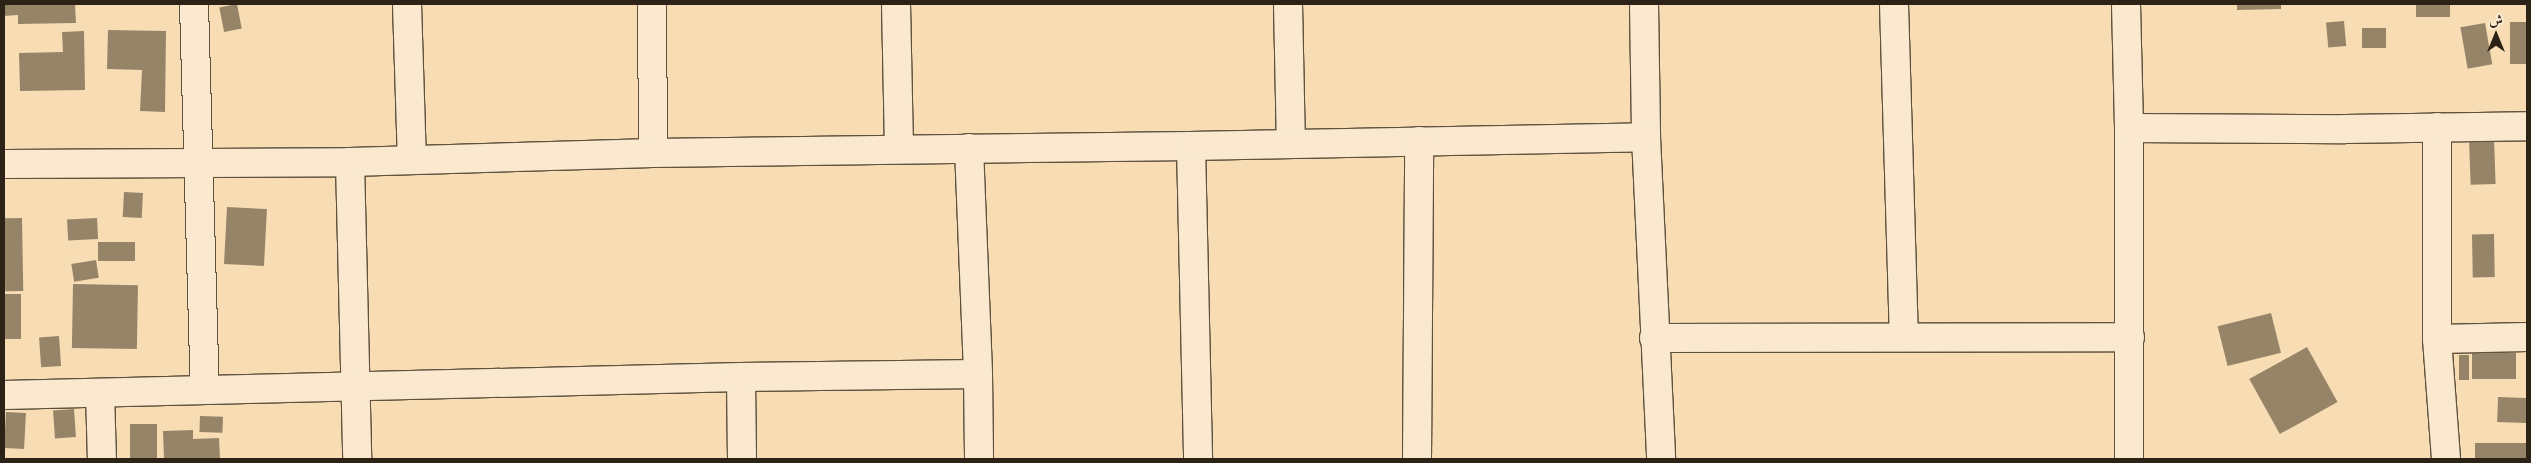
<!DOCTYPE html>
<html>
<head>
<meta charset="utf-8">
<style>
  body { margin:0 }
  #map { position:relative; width:2531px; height:463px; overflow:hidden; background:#f8ddb4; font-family:"Libre Caslon Text",Amiri,serif }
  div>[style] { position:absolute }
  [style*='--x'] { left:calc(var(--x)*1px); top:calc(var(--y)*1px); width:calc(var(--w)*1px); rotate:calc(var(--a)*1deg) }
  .building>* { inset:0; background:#968468; transform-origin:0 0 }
  .roads { filter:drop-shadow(1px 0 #5f523e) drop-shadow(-1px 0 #5f523e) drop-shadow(0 1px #5f523e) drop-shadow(0 -1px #5f523e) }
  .minor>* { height:28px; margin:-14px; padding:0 14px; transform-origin:14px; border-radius:14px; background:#fae9ce }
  span { translate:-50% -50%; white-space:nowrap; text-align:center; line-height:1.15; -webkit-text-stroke:4px #fae9ce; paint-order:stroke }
  .frame { position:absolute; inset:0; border:5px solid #2c2316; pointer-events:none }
  .north { position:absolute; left:2471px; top:10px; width:50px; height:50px; -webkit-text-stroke:4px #fae9ce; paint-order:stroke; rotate:0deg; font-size:14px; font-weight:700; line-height:20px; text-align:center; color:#2c2316 }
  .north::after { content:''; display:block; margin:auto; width:18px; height:22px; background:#2c2316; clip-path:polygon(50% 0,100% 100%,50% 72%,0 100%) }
</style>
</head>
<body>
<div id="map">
  <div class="building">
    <div style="clip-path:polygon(4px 4px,75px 4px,76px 23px,18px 24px,18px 15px,4px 16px)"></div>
    <div style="left:237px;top:4px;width:25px;height:18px;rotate:79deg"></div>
    <div style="clip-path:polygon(2237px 4px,2281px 4px,2281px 9px,2237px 10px)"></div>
    <div style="left:2416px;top:4px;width:34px;height:13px"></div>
    <div style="left:2344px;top:21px;width:25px;height:18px;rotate:85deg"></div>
    <div style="left:2510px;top:22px;width:17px;height:42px"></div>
    <div style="left:2485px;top:23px;width:42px;height:25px;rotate:80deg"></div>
    <div style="left:2362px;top:28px;width:24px;height:20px"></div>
    <div style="clip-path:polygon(108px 30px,166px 31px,165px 112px,140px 111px,142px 70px,107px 69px)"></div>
    <div style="clip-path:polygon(84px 31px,85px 90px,20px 91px,19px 53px,63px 52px,62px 32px)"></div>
    <div style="left:2494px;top:138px;width:46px;height:25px;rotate:88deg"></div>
    <div style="left:124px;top:192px;width:19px;height:25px;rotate:3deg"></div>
    <div style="left:227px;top:207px;width:40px;height:57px;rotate:3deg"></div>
    <div style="left:22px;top:218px;width:73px;height:18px;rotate:89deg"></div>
    <div style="left:97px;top:218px;width:21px;height:30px;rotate:87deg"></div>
    <div style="left:2494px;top:234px;width:43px;height:22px;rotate:89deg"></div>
    <div style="left:98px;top:242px;width:37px;height:19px"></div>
    <div style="left:96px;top:260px;width:18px;height:25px;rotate:81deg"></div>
    <div style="left:73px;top:284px;width:65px;height:64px;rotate:1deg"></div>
    <div style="left:4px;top:294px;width:17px;height:45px"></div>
    <div style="left:2271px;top:313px;width:41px;height:55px;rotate:76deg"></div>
    <div style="left:59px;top:336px;width:30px;height:20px;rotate:86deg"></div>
    <div style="left:2307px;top:347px;width:63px;height:66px;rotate:61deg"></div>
    <div style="left:2472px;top:353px;width:44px;height:26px"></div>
    <div style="left:2459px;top:355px;width:10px;height:25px"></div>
    <div style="left:2498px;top:397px;width:29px;height:25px;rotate:2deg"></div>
    <div style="left:74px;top:409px;width:28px;height:21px;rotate:86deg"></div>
    <div style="left:6px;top:412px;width:20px;height:36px;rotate:3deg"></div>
    <div style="left:200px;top:416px;width:23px;height:16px;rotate:2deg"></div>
    <div style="left:130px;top:424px;width:27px;height:35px"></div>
    <div style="clip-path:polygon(193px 430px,193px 439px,219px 438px,220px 459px,164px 459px,163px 431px)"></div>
    <div style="left:2527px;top:443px;width:16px;height:52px;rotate:90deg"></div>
  </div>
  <div class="roads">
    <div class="minor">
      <div style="--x:194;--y:4;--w:386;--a:88.4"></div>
      <div style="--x:407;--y:4;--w:156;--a:88.2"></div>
      <div style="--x:652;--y:4;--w:149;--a:89.6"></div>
      <div style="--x:896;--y:4;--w:145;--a:88.8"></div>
      <div style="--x:1288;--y:4;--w:139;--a:88.8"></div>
      <div style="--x:1644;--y:4;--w:133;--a:89.1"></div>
      <div style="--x:1646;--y:137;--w:322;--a:87.3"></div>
      <div style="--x:1894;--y:4;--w:332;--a:88.3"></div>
      <div style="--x:2126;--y:4;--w:124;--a:88.6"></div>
      <div style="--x:2129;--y:128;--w:331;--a:90"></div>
      <div style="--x:2437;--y:127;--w:212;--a:90"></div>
      <div style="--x:2437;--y:339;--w:120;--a:85.7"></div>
      <div style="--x:2129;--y:128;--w:216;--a:0.3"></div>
      <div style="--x:2345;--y:129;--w:182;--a:-0.9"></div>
      <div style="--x:1191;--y:146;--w:313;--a:88.7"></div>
      <div style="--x:969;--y:148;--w:226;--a:87.7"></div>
      <div style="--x:978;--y:374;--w:85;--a:89.3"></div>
      <div style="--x:350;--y:162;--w:297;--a:88.6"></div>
      <div style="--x:4;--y:164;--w:346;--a:-0.3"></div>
      <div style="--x:350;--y:162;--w:303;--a:-1.7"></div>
      <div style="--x:653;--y:153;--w:538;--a:-0.75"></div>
      <div style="--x:1191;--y:146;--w:455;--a:-1.1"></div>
      <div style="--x:1654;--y:338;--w:476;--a:-0.1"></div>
      <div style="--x:2437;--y:339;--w:90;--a:-1.3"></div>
      <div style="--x:741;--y:377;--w:82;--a:89.3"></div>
      <div style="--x:100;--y:393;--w:66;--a:88.3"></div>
      <div style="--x:4;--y:395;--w:737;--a:-1.4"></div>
      <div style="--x:741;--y:377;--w:237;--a:-0.7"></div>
      <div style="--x:1417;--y:459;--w:318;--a:-89.6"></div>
    </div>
  </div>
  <div class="frame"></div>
  <div class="north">ش</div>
</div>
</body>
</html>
